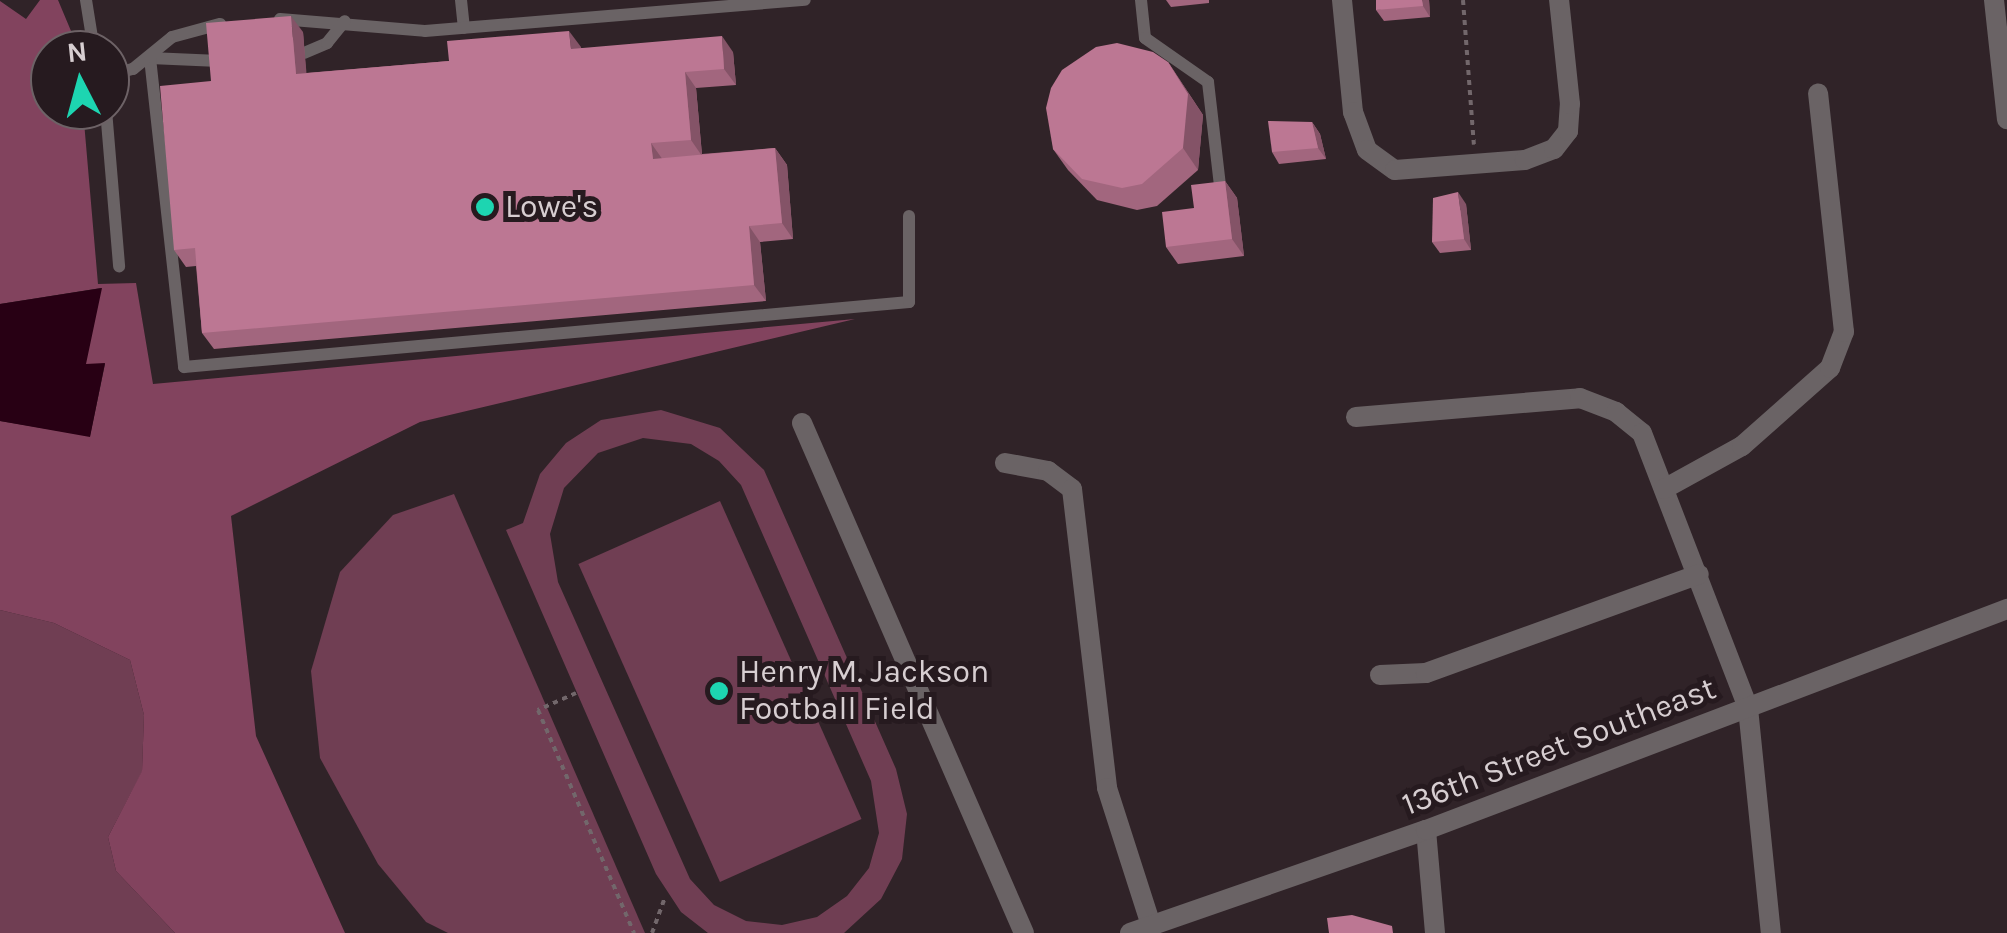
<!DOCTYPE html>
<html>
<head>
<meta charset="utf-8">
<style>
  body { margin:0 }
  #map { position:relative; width:2007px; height:933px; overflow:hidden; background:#302328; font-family:Karla,sans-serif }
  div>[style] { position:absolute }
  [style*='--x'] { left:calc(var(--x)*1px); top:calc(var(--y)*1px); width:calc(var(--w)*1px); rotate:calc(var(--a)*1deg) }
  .green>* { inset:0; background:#703e53; transform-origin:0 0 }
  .forest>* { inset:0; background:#82435e }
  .water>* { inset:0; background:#280014 }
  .path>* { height:4px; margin-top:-2px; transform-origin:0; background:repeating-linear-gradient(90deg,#72676b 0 5px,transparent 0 10px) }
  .service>* { height:12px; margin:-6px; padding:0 6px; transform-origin:6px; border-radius:6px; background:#6a6365 }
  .minor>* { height:20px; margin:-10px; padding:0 10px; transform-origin:10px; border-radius:10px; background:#6a6365 }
  .tertiary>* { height:20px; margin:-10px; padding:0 10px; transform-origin:10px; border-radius:10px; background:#6a6365 }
  .wall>* { inset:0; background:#a2667e }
  .shaded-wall>* { inset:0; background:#845367 }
  .building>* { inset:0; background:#bc7793 }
  .dots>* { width:28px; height:28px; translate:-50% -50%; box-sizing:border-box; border:5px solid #261a1f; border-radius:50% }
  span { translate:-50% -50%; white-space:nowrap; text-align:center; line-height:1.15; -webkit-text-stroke:10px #261a1f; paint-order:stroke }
  .poi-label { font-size:32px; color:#d7ced1 }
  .left { translate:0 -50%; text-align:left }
  .street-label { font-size:32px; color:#d7ced1 }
  .north { position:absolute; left:30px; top:30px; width:100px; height:100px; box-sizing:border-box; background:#261a1f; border:2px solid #6d6266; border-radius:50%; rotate:354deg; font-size:28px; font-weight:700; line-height:40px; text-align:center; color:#d7ced1 }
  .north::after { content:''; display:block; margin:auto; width:35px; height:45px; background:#1dd5b1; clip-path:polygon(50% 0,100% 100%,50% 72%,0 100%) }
</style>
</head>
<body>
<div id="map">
  <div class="green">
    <div style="clip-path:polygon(evenodd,661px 410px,720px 428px,764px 470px,896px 769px,907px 814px,902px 859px,881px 899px,844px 933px,708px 933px,681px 912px,656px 874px,506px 530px,523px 523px,540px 474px,566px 443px,601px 420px,661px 410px,643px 438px,691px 444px,719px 461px,741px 485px,871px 781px,879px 833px,869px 868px,847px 896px,817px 917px,782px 925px,746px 921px,714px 905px,690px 879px,558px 582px,550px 534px,564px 488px,598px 453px,643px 438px)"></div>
    <div style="clip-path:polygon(454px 494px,645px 933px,448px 933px,426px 922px,378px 864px,320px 758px,311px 671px,340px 572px,393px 515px)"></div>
    <div style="left:720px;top:501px;width:348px;height:155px;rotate:66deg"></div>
    <div style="clip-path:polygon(0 610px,54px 623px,130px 660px,144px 715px,142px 772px,108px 837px,116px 871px,175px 933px,0 933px)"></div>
  </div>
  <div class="forest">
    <div style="clip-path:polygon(40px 0,58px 0,79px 50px,50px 50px,50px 110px,83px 110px,98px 284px,136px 283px,153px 384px,855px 319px,420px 422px,231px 516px,256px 736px,345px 933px,175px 933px,116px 871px,108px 837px,142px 771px,144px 715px,130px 660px,54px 623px,0 610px,0 421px,90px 436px,105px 364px,85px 365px,101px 288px,0 304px,0 1px,26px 19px)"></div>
  </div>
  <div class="water">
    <div style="clip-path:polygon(102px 288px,86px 364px,105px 363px,90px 437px,0 421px,0 304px)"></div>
  </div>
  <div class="path">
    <div style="--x:1463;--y:0;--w:145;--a:85.7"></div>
    <div style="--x:576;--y:693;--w:42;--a:155.9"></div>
    <div style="--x:538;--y:710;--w:243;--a:66.7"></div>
    <div style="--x:652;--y:933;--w:37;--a:-70"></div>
  </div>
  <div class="service">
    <div style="--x:86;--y:0;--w:51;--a:80.9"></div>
    <div style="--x:461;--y:0;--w:28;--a:84"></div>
    <div style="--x:1141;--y:0;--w:38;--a:84"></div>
    <div style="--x:1145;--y:38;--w:77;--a:34.9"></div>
    <div style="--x:1208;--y:82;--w:105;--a:83.4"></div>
    <div style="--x:280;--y:19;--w:145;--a:4.7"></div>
    <div style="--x:425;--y:31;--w:381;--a:-4.7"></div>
    <div style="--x:304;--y:53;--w:25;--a:-23"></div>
    <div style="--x:327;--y:43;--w:28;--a:-51"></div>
    <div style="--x:219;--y:61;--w:69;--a:-177.5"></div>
    <div style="--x:150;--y:58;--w:311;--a:83.7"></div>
    <div style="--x:184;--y:367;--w:728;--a:-5.12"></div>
    <div style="--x:909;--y:302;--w:86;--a:-90"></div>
    <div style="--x:110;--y:75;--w:24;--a:-15"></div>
    <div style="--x:133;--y:69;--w:50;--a:-39.4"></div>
    <div style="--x:172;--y:37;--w:50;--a:-15.2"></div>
    <div style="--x:106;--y:110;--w:157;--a:85.2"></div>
  </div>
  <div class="minor">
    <div style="--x:1342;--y:0;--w:113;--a:84.4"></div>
    <div style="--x:1353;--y:112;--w:40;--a:69.8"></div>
    <div style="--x:1367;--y:150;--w:34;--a:36"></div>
    <div style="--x:1395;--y:170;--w:130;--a:-4.4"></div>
    <div style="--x:1525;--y:160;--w:31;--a:-21"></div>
    <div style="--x:1554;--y:149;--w:23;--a:-52"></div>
    <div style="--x:1568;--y:131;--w:27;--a:-86"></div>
    <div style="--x:1570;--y:104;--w:105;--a:-96"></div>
    <div style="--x:1356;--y:417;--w:225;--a:-4.8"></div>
    <div style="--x:1580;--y:398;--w:39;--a:21"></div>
    <div style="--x:1616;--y:412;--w:33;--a:39"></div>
    <div style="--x:1642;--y:433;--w:295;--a:68.9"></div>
    <div style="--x:1748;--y:708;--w:226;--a:84.2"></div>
    <div style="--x:802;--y:423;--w:556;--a:66.48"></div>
    <div style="--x:1005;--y:463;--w:44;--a:10.5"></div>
    <div style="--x:1048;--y:471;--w:30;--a:37"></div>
    <div style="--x:1072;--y:489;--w:301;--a:83.3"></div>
    <div style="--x:1107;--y:788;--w:144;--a:72.2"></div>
    <div style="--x:1664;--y:489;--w:89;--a:-28.9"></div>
    <div style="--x:1742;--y:446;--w:118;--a:-41.6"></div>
    <div style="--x:1830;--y:368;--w:39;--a:-69"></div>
    <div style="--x:1844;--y:332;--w:240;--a:-96.2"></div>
    <div style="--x:1380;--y:675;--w:46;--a:-2.5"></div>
    <div style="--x:1426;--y:673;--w:290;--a:-19.9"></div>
    <div style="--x:1426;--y:830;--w:103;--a:85"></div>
  </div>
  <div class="tertiary">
    <div style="--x:1994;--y:0;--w:120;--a:83.8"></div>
    <div style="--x:1130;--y:933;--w:313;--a:-19.2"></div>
    <div style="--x:1426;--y:830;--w:622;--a:-20.83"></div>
  </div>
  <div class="wall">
    <div style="clip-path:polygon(1166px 0,1209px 0,1209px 3px,1171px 7px)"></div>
    <div style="clip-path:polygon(1429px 0,1430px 17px,1384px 21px,1376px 10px)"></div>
    <div style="clip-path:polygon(303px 32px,306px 73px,449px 61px,581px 47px,581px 48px,733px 52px,736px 85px,696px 88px,702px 154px,775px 148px,787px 165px,793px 239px,760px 242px,766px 301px,214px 349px,202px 333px,196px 266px,186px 267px,174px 250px,211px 81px)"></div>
    <div style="clip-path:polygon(1168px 62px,1203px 115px,1198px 170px,1157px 206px,1137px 210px,1097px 200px,1068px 170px,1053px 149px)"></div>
    <div style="clip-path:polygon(1312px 122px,1320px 134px,1326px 159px,1279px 164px,1272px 152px)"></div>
    <div style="clip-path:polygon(1225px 181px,1237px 198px,1244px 256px,1178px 264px,1166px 247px,1194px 208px)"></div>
    <div style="clip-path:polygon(1466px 204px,1471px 250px,1440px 253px,1432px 242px)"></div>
  </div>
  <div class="shaded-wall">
    <div style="clip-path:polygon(1422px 0,1429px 0,1430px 17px,1423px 6px)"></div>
    <div style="clip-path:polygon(291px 16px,303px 32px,308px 91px,296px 74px)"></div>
    <div style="clip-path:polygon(569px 31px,581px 47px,582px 66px,571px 49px)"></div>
    <div style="clip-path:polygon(722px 36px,733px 52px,736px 85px,724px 69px)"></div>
    <div style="clip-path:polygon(1168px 62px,1203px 115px,1198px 170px,1183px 148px)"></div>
    <div style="clip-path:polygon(685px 72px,696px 88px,702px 156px,691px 140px)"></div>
    <div style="clip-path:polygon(1312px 122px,1320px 134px,1326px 159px,1318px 148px)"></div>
    <div style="clip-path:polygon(651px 143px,663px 160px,653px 159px)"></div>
    <div style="clip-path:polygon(775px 148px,787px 165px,793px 239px,782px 223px)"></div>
    <div style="clip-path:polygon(1225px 181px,1237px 198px,1244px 256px,1232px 239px)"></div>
    <div style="clip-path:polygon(1458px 192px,1466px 204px,1471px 250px,1464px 239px)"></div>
    <div style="clip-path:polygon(749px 226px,760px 242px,766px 301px,754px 285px)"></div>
  </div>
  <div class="building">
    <div style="clip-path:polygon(1376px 0,1422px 0,1423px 6px,1376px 10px)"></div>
    <div style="clip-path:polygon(291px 16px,296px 74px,449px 61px,447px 41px,569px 31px,571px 49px,722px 36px,724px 69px,685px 72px,691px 140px,651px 143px,653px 159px,775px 148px,782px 223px,749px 226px,754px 285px,202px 333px,195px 248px,174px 250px,160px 86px,211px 81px,206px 23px)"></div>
    <div style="clip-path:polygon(1117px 43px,1153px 52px,1168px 62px,1188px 94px,1183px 148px,1142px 184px,1122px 188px,1082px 179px,1053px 149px,1046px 108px,1051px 88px,1062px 70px,1096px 47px)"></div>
    <div style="clip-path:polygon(1268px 121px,1312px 122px,1318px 148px,1272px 152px)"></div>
    <div style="clip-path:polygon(1225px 181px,1232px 239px,1166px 247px,1162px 212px,1194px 208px,1191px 185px)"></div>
    <div style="clip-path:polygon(1458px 192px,1464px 239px,1432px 242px,1433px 198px)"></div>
    <div style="clip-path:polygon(1352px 915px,1392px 926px,1393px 933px,1329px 933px,1327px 918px)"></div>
  </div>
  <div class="dots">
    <div style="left:485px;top:207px;background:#1dd5b1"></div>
    <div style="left:719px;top:691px;background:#1dd5b1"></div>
  </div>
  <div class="poi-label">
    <span class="left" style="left:505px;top:207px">Lowe's</span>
    <span class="left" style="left:739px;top:691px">Henry M. Jackson<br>Football Field</span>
  </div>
  <div class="street-label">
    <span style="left:1559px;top:747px;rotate:-21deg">136th Street Southeast</span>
  </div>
  <div class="north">N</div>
</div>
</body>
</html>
